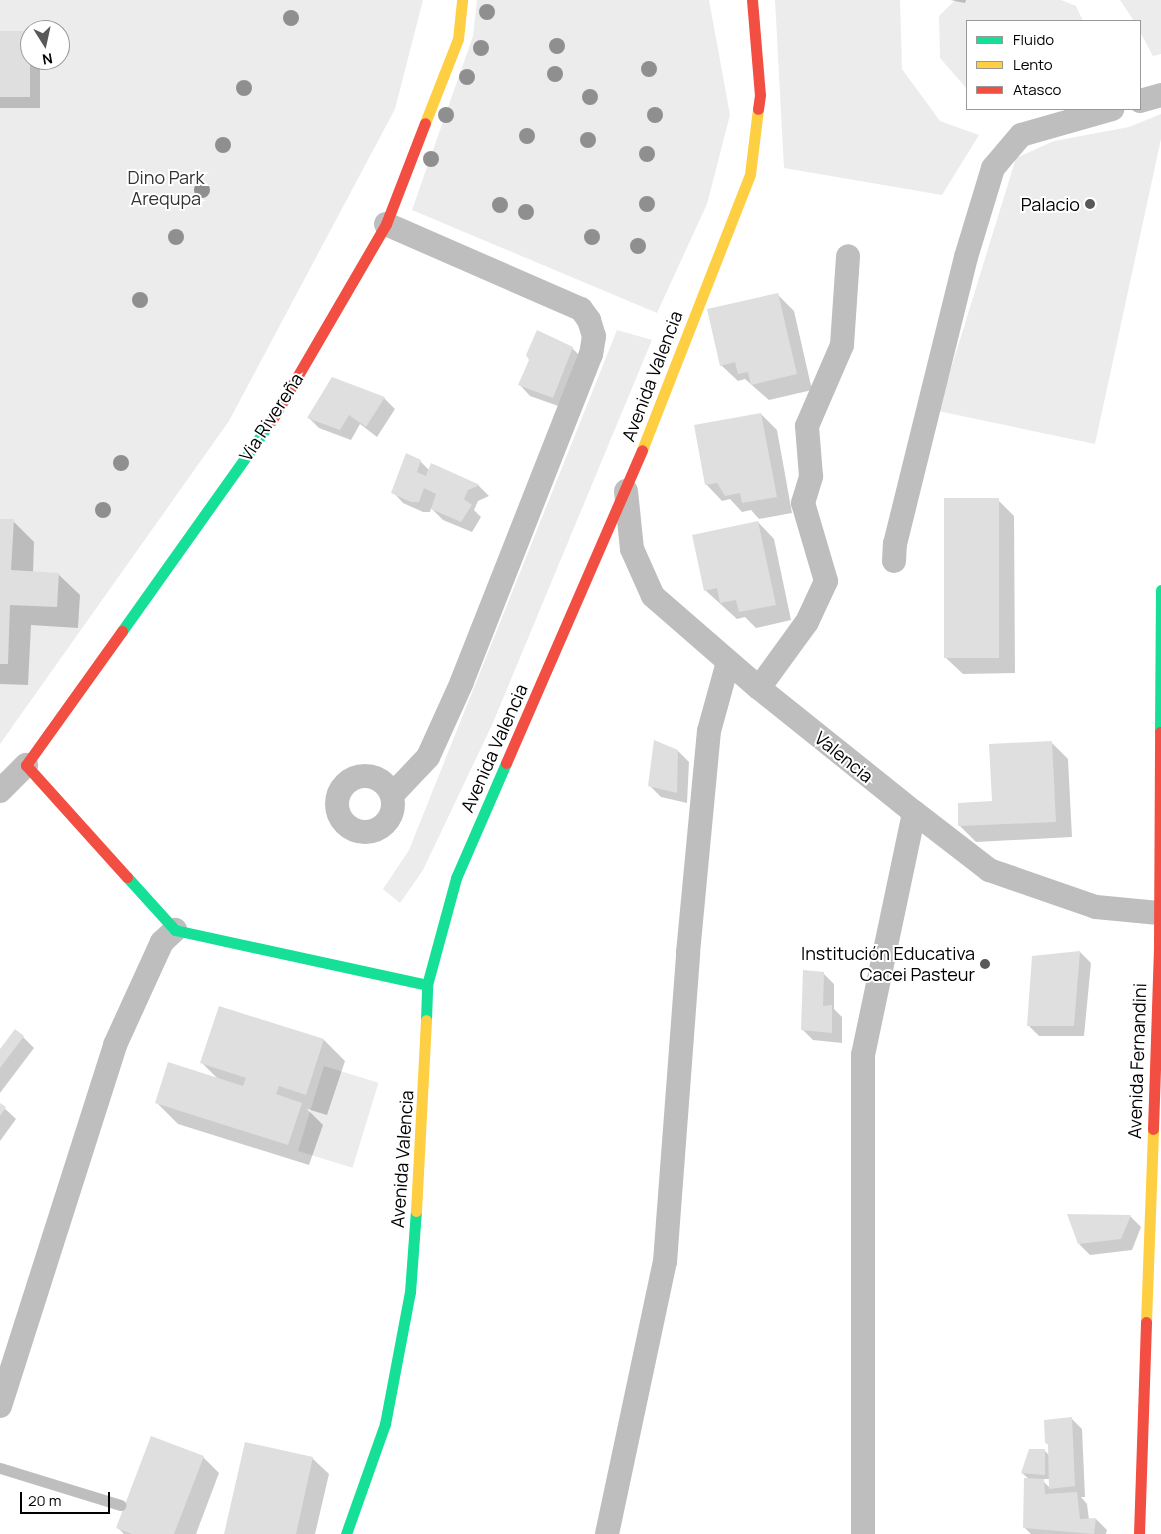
<!DOCTYPE html>
<html>
<head>
<meta charset="utf-8">
<style>
  body { margin:0 }
  #map { position:relative; width:1161px; height:1534px; overflow:hidden; background:#fff; font-family:Manrope,sans-serif }
  div>[style] { position:absolute }
  [style*='--x'] { left:calc(var(--x)*1px); top:calc(var(--y)*1px); width:calc(var(--w)*1px); rotate:calc(var(--a)*1deg) }
  .green>* { inset:0; background:#ececec; transform-origin:0 0 }
  .shadow>* { inset:0; background:#0003 }
  .building>* { inset:0; background:#dfdfdf; transform-origin:0 0 }
  .lane>* { height:11px; margin:-5.5px; padding:0 5.5px; transform-origin:5.5px; border-radius:5.5px; background:#bebebe }
  .street>* { height:24px; margin:-12px; padding:0 12px; transform-origin:12px; border-radius:12px; background:#bebebe }
  .street>.ring { margin:-12px; padding:0; box-sizing:content-box; background:none; border:24px solid #bebebe; border-radius:50% }
  .fast>* { height:11px; margin:-5.5px; padding:0 5.5px; transform-origin:5.5px; border-radius:5.5px; background:#16e098 }
  .slow>* { height:11px; margin:-5.5px; padding:0 5.5px; transform-origin:5.5px; border-radius:5.5px; background:#ffcf43 }
  .jam>* { height:11px; margin:-5.5px; padding:0 5.5px; transform-origin:5.5px; border-radius:5.5px; background:#f24e42 }
  .trees>* { width:16px; height:16px; margin:-8px; border-radius:50%; background:#8f8f8f }
  .dots>* { width:14px; height:14px; translate:-50% -50%; box-sizing:border-box; border:2px solid #fff; border-radius:50% }
  span { translate:-50% -50%; white-space:nowrap; text-align:center; line-height:1.15; -webkit-text-stroke:4px #fff; paint-order:stroke }
  .park-label { font-size:18px; color:#333 }
  .poi-label { font-size:18px; color:#000 }
  .right { translate:-100% -50%; text-align:right }
  .street-label { font-size:18px; color:#000 }
  .legend { position:absolute; left:966px; top:20px; width:175px; height:90px; box-sizing:border-box; background:#fff; border:1px solid #999; margin:0; padding:6px 9px; list-style:none; font-size:15px; color:#000 }
  .legend li { display:flex; align-items:center; gap:10px; height:25px }
  .legend b { width:25px; border:1px solid #999 }
  .north { position:absolute; left:20px; top:20px; width:50px; height:50px; box-sizing:border-box; background:#fff; border:1px solid #999; border-radius:50%; rotate:170deg; font-size:14px; font-weight:700; line-height:20px; text-align:center; color:#000 }
  .north::after { content:''; display:block; margin:auto; width:18px; height:22px; background:#595959; clip-path:polygon(50% 0,100% 100%,50% 72%,0 100%) }
  .scale { position:absolute; left:20px; top:1492px; width:90px; height:22px; box-sizing:border-box; border:2px solid #000; border-top:0; padding-left:6px; font-size:15px; line-height:18px; white-space:nowrap; color:#000; -webkit-text-stroke:4px #fff; paint-order:stroke }
</style>
</head>
<body>
<div id="map">
  <div class="green">
    <div style="clip-path:polygon(evenodd,0 0,423px 0,395px 109px,229px 421px,0 744px,0 0,30px 30px,60px 30px,60px 60px,30px 60px,30px 30px)"></div>
    <div style="clip-path:polygon(477px 0,709px 0,730px 115px,707px 204px,657px 313px,412px 210px,473px 36px)"></div>
    <div style="clip-path:polygon(775px 0,900px 0,902px 69px,940px 121px,979px 135px,942px 195px,784px 168px)"></div>
    <div style="clip-path:polygon(955px 0,1061px 0,1076px 6px,1083px 21px,967px 21px,967px 89px,940px 58px,939px 16px)"></div>
    <div style="clip-path:polygon(1120px 0,1161px 0,1161px 54px,1153px 56px,1140px 32px,1140px 21px,1134px 21px)"></div>
    <div style="clip-path:polygon(1161px 114px,1161px 139px,1095px 444px,938px 411px,1016px 158px,1054px 141px,1129px 127px)"></div>
    <div style="clip-path:polygon(617px 330px,652px 340px,492px 725px,423px 870px,400px 903px,383px 889px,409px 850px)"></div>
    <div style="left:324px;top:1066px;width:57px;height:89px;rotate:17deg"></div>
  </div>
  <div class="shadow">
    <div style="clip-path:polygon(950px 0,966px 0,965px 3px)"></div>
    <div style="clip-path:polygon(0 32px,30px 33px,30px 60px,40px 60px,40px 108px,0 108px)"></div>
    <div style="clip-path:polygon(777px 294px,794px 311px,812px 390px,769px 400px,745px 379px,738px 381px,721px 365px)"></div>
    <div style="clip-path:polygon(572px 348px,583px 359px,564px 408px,530px 396px,520px 385px)"></div>
    <div style="clip-path:polygon(384px 398px,395px 409px,377px 437px,360px 424px,351px 440px,319px 428px,309px 418px)"></div>
    <div style="clip-path:polygon(761px 414px,777px 430px,792px 513px,759px 519px,751px 510px,742px 512px,730px 499px,722px 501px,706px 484px)"></div>
    <div style="clip-path:polygon(420px 461px,430px 471px,432px 465px,479px 486px,489px 496px,478px 501px,474px 510px,481px 517px,472px 532px,443px 520px,431px 508px,430px 512px,423px 512px,403px 503px,393px 492px)"></div>
    <div style="clip-path:polygon(998px 500px,1014px 516px,1015px 673px,963px 674px,946px 658px)"></div>
    <div style="clip-path:polygon(0 520px,13px 521px,34px 542px,33px 573px,58px 574px,80px 595px,78px 628px,31px 625px,28px 685px,0 684px)"></div>
    <div style="clip-path:polygon(758px 522px,774px 539px,791px 620px,756px 628px,745px 617px,737px 619px,705px 590px)"></div>
    <div style="clip-path:polygon(1052px 743px,1068px 759px,1072px 837px,976px 842px,960px 826px,993px 802px)"></div>
    <div style="clip-path:polygon(678px 751px,689px 762px,687px 803px,661px 797px,650px 786px)"></div>
    <div style="clip-path:polygon(1080px 952px,1091px 963px,1084px 1036px,1039px 1036px,1028px 1025px)"></div>
    <div style="clip-path:polygon(823px 973px,834px 984px,834px 1009px,842px 1017px,842px 1043px,813px 1040px,802px 1029px)"></div>
    <div style="clip-path:polygon(23px 1037px,34px 1048px,0 1093px,0 1051px)"></div>
    <div style="clip-path:polygon(324px 1040px,345px 1061px,327px 1115px,307px 1109px,323px 1125px,309px 1165px,178px 1124px,157px 1103px,219px 1080px,202px 1063px)"></div>
    <div style="clip-path:polygon(0 1104px,16px 1119px,0 1141px)"></div>
    <div style="clip-path:polygon(1130px 1216px,1141px 1227px,1132px 1250px,1090px 1255px,1079px 1244px)"></div>
    <div style="clip-path:polygon(evenodd,1071px 1418px,1082px 1429px,1085px 1497px,1081px 1497px,1087px 1504px,1089px 1520px,1096px 1519px,1107px 1530px,1106px 1534px,1031px 1534px,1024px 1527px,1029px 1479px,1022px 1473px,1045px 1451px,1050px 1456px,1049px 1446px,1046px 1442px,1071px 1418px,1041px 1479px,1050px 1479px,1050px 1488px,1041px 1479px)"></div>
    <div style="clip-path:polygon(203px 1457px,219px 1473px,196px 1534px,124px 1534px,118px 1528px)"></div>
    <div style="clip-path:polygon(312px 1458px,329px 1474px,315px 1534px,225px 1534px)"></div>
  </div>
  <div class="building">
    <div style="left:0;top:31px;width:30px;height:66px"></div>
    <div style="clip-path:polygon(778px 293px,797px 374px,751px 385px,748px 372px,738px 374px,735px 362px,720px 366px,707px 309px)"></div>
    <div style="clip-path:polygon(537px 330px,573px 347px,553px 398px,518px 385px,529px 360px,526px 355px)"></div>
    <div style="clip-path:polygon(332px 377px,385px 397px,366px 427px,349px 415px,340px 430px,307px 418px)"></div>
    <div style="clip-path:polygon(761px 413px,777px 497px,742px 503px,740px 493px,725px 496px,717px 483px,705px 485px,694px 425px)"></div>
    <div style="clip-path:polygon(406px 453px,421px 460px,417px 472px,426px 476px,431px 463px,480px 485px,468px 490px,464px 499px,472px 505px,461px 522px,431px 509px,436px 494px,424px 488px,419px 502px,411px 502px,391px 493px)"></div>
    <div style="left:944px;top:498px;width:55px;height:160px"></div>
    <div style="clip-path:polygon(0 519px,14px 519px,11px 570px,59px 573px,57px 607px,10px 605px,8px 664px,0 664px)"></div>
    <div style="clip-path:polygon(758px 521px,776px 605px,739px 612px,736px 600px,720px 603px,717px 588px,704px 591px,692px 535px)"></div>
    <div style="clip-path:polygon(654px 740px,678px 750px,677px 793px,648px 786px)"></div>
    <div style="clip-path:polygon(1052px 741px,1056px 822px,958px 826px,958px 803px,992px 801px,989px 744px)"></div>
    <div style="clip-path:polygon(1080px 951px,1074px 1026px,1027px 1026px,1032px 956px)"></div>
    <div style="clip-path:polygon(803px 970px,824px 972px,823px 1006px,832px 1005px,832px 1033px,801px 1030px)"></div>
    <div style="clip-path:polygon(219px 1006px,324px 1039px,306px 1095px,279px 1086px,276px 1094px,302px 1103px,288px 1145px,155px 1103px,168px 1062px,243px 1086px,246px 1078px,200px 1063px)"></div>
    <div style="clip-path:polygon(15px 1029px,24px 1036px,0 1068px,0 1049px)"></div>
    <div style="clip-path:polygon(0 1103px,6px 1107px,0 1116px)"></div>
    <div style="clip-path:polygon(1067px 1214px,1131px 1215px,1121px 1239px,1078px 1244px)"></div>
    <div style="clip-path:polygon(1072px 1417px,1075px 1486px,1049px 1489px,1048px 1444px,1045px 1443px,1044px 1420px)"></div>
    <div style="clip-path:polygon(151px 1436px,204px 1456px,174px 1534px,132px 1534px,116px 1528px)"></div>
    <div style="clip-path:polygon(245px 1442px,313px 1457px,296px 1534px,224px 1534px)"></div>
    <div style="clip-path:polygon(1029px 1449px,1045px 1449px,1045px 1475px,1021px 1473px)"></div>
    <div style="clip-path:polygon(1024px 1478px,1044px 1479px,1045px 1494px,1077px 1492px,1080px 1519px,1096px 1518px,1094px 1534px,1023px 1528px)"></div>
  </div>
  <div class="lane">
    <div style="--x:0;--y:1468;--w:126;--a:17.1"></div>
  </div>
  <div class="street">
    <div style="--x:1140;--y:101;--w:22;--a:-16"></div>
    <div style="--x:386;--y:224;--w:213;--a:23.6"></div>
    <div style="--x:581;--y:309;--w:14;--a:54"></div>
    <div style="--x:589;--y:320;--w:17;--a:73"></div>
    <div style="--x:594;--y:336;--w:18;--a:99"></div>
    <div style="--x:591;--y:354;--w:352;--a:111.5"></div>
    <div style="--x:462;--y:682;--w:82;--a:114.4"></div>
    <div style="--x:428;--y:757;--w:51;--a:133.4"></div>
    <div style="--x:626;--y:491;--w:58;--a:84.1"></div>
    <div style="--x:632;--y:549;--w:51;--a:65.9"></div>
    <div style="--x:653;--y:596;--w:140;--a:41"></div>
    <div style="--x:759;--y:688;--w:198;--a:38.7"></div>
    <div style="--x:914;--y:812;--w:95;--a:37.7"></div>
    <div style="--x:989;--y:870;--w:113;--a:19.1"></div>
    <div style="--x:1096;--y:907;--w:63;--a:5.4"></div>
    <div style="--x:894;--y:561;--w:17;--a:-87"></div>
    <div style="--x:895;--y:544;--w:296;--a:-76.1"></div>
    <div style="--x:966;--y:257;--w:93;--a:-73.1"></div>
    <div style="--x:993;--y:168;--w:43;--a:-49.7"></div>
    <div style="--x:1021;--y:135;--w:95;--a:-15.9"></div>
    <div style="--x:759;--y:688;--w:82;--a:-54"></div>
    <div style="--x:807;--y:622;--w:45;--a:-65.1"></div>
    <div style="--x:826;--y:581;--w:81;--a:-106.4"></div>
    <div style="--x:803;--y:503;--w:28;--a:-73"></div>
    <div style="--x:811;--y:476;--w:50;--a:-94.6"></div>
    <div style="--x:807;--y:426;--w:88;--a:-66.6"></div>
    <div style="--x:842;--y:345;--w:89;--a:-86.1"></div>
    <div class="ring" style="left:337px;top:776px;width:32px;height:32px"></div>
    <div style="--x:0;--y:791;--w:37;--a:-45"></div>
    <div style="--x:0;--y:1406;--w:379;--a:-72.3"></div>
    <div style="--x:115;--y:1045;--w:113;--a:-65.5"></div>
    <div style="--x:162;--y:942;--w:18;--a:-43"></div>
    <div style="--x:607;--y:1534;--w:278;--a:-78"></div>
    <div style="--x:665;--y:1262;--w:310;--a:-85.7"></div>
    <div style="--x:688;--y:953;--w:223;--a:-84.6"></div>
    <div style="--x:709;--y:731;--w:72;--a:-74.6"></div>
    <div style="--x:863;--y:1534;--w:479;--a:-90"></div>
    <div style="--x:863;--y:1055;--w:248;--a:-78.1"></div>
  </div>
  <div class="fast">
    <div style="--x:122;--y:631;--w:259;--a:-54.6"></div>
    <div style="--x:1160;--y:732;--w:142;--a:-89.6"></div>
    <div style="--x:127;--y:877;--w:72;--a:47.8"></div>
    <div style="--x:175;--y:930;--w:258;--a:12.3"></div>
    <div style="--x:426;--y:1020;--w:35;--a:-88"></div>
    <div style="--x:427;--y:985;--w:111;--a:-74.8"></div>
    <div style="--x:456;--y:878;--w:125;--a:-66.5"></div>
    <div style="--x:346;--y:1534;--w:117;--a:-70.5"></div>
    <div style="--x:385;--y:1424;--w:134;--a:-79.3"></div>
    <div style="--x:410;--y:1292;--w:81;--a:-85.8"></div>
  </div>
  <div class="slow">
    <div style="--x:425;--y:123;--w:90;--a:-68.6"></div>
    <div style="--x:458;--y:39;--w:39;--a:-84"></div>
    <div style="--x:642;--y:450;--w:296;--a:-68.6"></div>
    <div style="--x:750;--y:174;--w:65;--a:-83"></div>
    <div style="--x:416;--y:1211;--w:191;--a:-87"></div>
    <div style="--x:1146;--y:1322;--w:193;--a:-87.9"></div>
  </div>
  <div class="jam">
    <div style="--x:752;--y:0;--w:95;--a:85.2"></div>
    <div style="--x:760;--y:95;--w:14;--a:98"></div>
    <div style="--x:272;--y:420;--w:227;--a:-59.8"></div>
    <div style="--x:386;--y:224;--w:108;--a:-68.9"></div>
    <div style="--x:122;--y:631;--w:165;--a:125.6"></div>
    <div style="--x:26;--y:765;--w:151;--a:48"></div>
    <div style="--x:506;--y:763;--w:341;--a:-66.5"></div>
    <div style="--x:1153;--y:1129;--w:185;--a:-88.1"></div>
    <div style="--x:1159;--y:944;--w:212;--a:-89.7"></div>
    <div style="--x:1139;--y:1534;--w:212;--a:-88.1"></div>
  </div>
  <div class="trees">
    <div style="left:487px;top:12px"></div>
    <div style="left:291px;top:18px"></div>
    <div style="left:557px;top:46px"></div>
    <div style="left:481px;top:48px"></div>
    <div style="left:649px;top:69px"></div>
    <div style="left:555px;top:74px"></div>
    <div style="left:467px;top:77px"></div>
    <div style="left:244px;top:88px"></div>
    <div style="left:590px;top:97px"></div>
    <div style="left:446px;top:115px"></div>
    <div style="left:655px;top:115px"></div>
    <div style="left:527px;top:136px"></div>
    <div style="left:588px;top:140px"></div>
    <div style="left:223px;top:145px"></div>
    <div style="left:647px;top:154px"></div>
    <div style="left:431px;top:159px"></div>
    <div style="left:202px;top:190px"></div>
    <div style="left:647px;top:204px"></div>
    <div style="left:500px;top:205px"></div>
    <div style="left:526px;top:212px"></div>
    <div style="left:176px;top:237px"></div>
    <div style="left:592px;top:237px"></div>
    <div style="left:638px;top:246px"></div>
    <div style="left:140px;top:300px"></div>
    <div style="left:121px;top:463px"></div>
    <div style="left:103px;top:510px"></div>
  </div>
  <div class="dots">
    <div style="left:1090px;top:204px;background:#595959"></div>
    <div style="left:985px;top:964px;background:#595959"></div>
  </div>
  <div class="park-label">
    <span style="left:166px;top:188px">Dino Park<br>Arequpa</span>
  </div>
  <div class="poi-label">
    <span class="right" style="left:1080px;top:204px">Palacio</span>
    <span class="right" style="left:975px;top:964px">Institución Educativa<br>Cacei Pasteur</span>
  </div>
  <div class="street-label">
    <span style="left:652px;top:376px;rotate:-69deg">Avenida Valencia</span>
    <span style="left:271px;top:417px;rotate:-57deg">Via Rivereña</span>
    <span style="left:494px;top:748px;rotate:-66deg">Avenida Valencia</span>
    <span style="left:844px;top:757px;rotate:39deg">Valencia</span>
    <span style="left:1137px;top:1061px;rotate:-88deg">Avenida Fernandini</span>
    <span style="left:402px;top:1159px;rotate:-86deg">Avenida Valencia</span>
  </div>
  <ul class="legend">
  <li><b style="height:6px;background:#16e098"></b>Fluido</li>
  <li><b style="height:6px;background:#ffcf43"></b>Lento</li>
  <li><b style="height:6px;background:#f24e42"></b>Atasco</li>
  </ul>
  <div class="north">N</div>
  <div class="scale">20 m</div>
</div>
</body>
</html>
